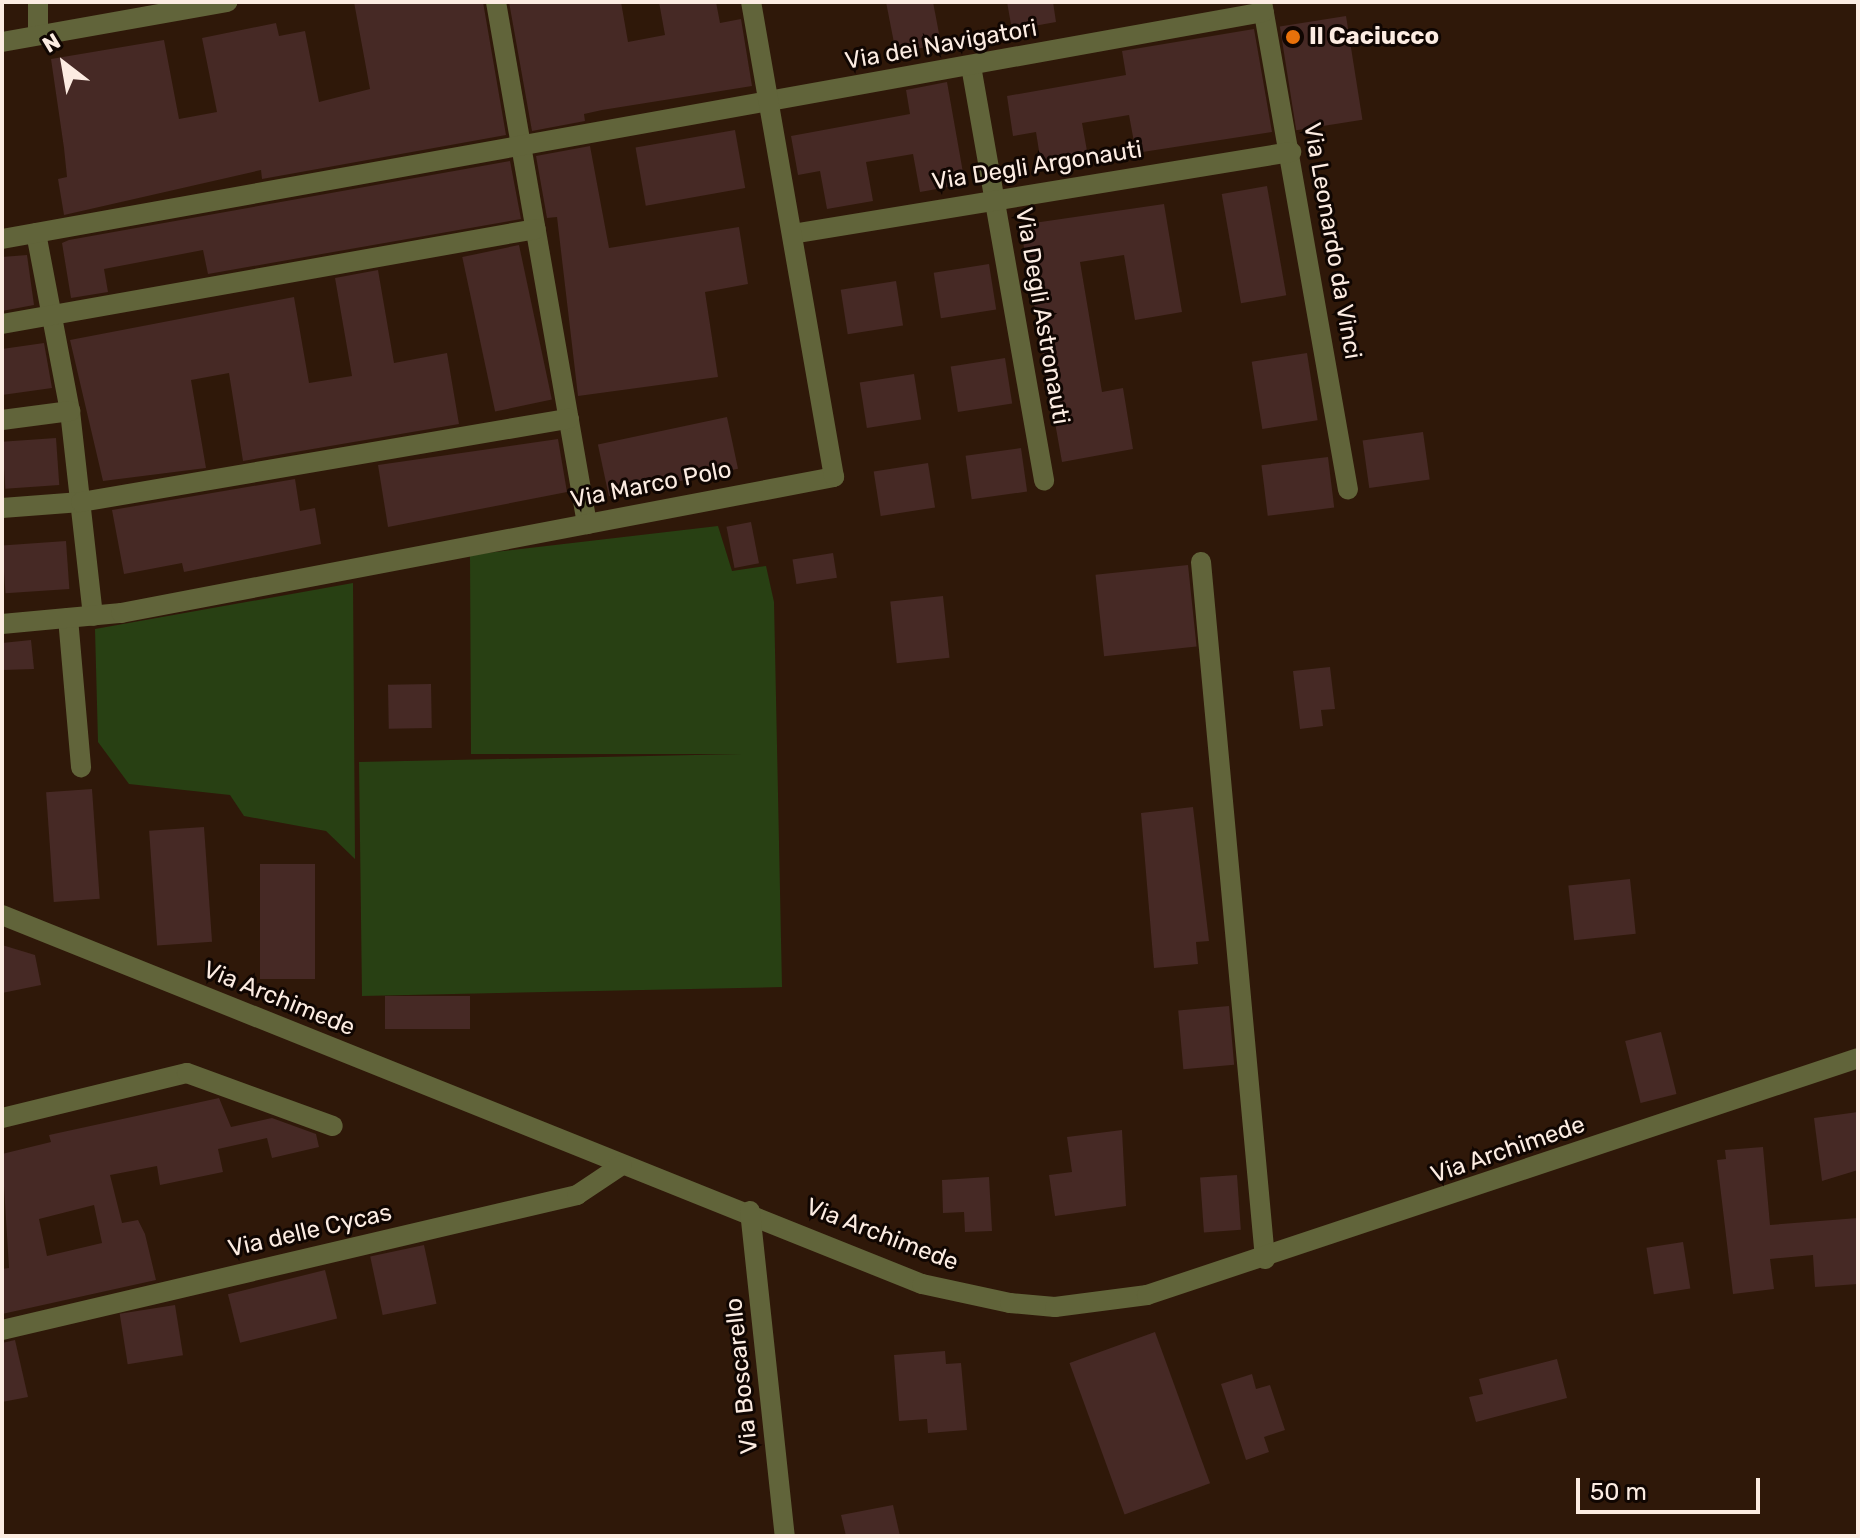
<!DOCTYPE html>
<html>
<head>
<meta charset="utf-8">
<style>
  body { margin:0 }
  #map { position:relative; width:1860px; height:1538px; overflow:hidden; background:#2f1809; font-family:Rubik,sans-serif }
  div>[style] { position:absolute }
  [style*='--x'] { left:calc(var(--x)*1px); top:calc(var(--y)*1px); width:calc(var(--w)*1px); rotate:calc(var(--a)*1deg) }
  .green>* { inset:0; background:#284013 }
  .building>* { inset:0; background:#462925; transform-origin:0 0 }
  .minor>* { height:20px; margin:-10px; padding:0 10px; transform-origin:10px; border-radius:10px; background:#61643a }
  .dots>* { width:22px; height:22px; translate:-50% -50%; box-sizing:border-box; border:4px solid #100602; border-radius:50% }
  span { translate:-50% -50%; white-space:nowrap; text-align:center; line-height:1.15; -webkit-text-stroke:6px #100602; paint-order:stroke }
  .poi-label { font-size:24px; color:#fcece2; font-weight:700 }
  .left { translate:0 -50%; text-align:left }
  .street-label { font-size:24px; color:#fcece2 }
  .frame { position:absolute; inset:0; border:4px solid #fcece2; pointer-events:none }
  .north { position:absolute; left:24px; top:24px; width:80px; height:80px; -webkit-text-stroke:6px #100602; paint-order:stroke; rotate:329deg; font-size:22px; font-weight:700; line-height:32px; text-align:center; color:#fcece2 }
  .north::after { content:''; display:block; margin:auto; width:28px; height:36px; background:#fcece2; clip-path:polygon(50% 0,100% 100%,50% 72%,0 100%) }
  .scale { position:absolute; left:1576px; top:1478px; width:184px; height:36px; box-sizing:border-box; border:4px solid #fcece2; border-top:0; padding-left:10px; font-size:24px; line-height:28px; white-space:nowrap; color:#fcece2; -webkit-text-stroke:6px #100602; paint-order:stroke }
</style>
</head>
<body>
<div id="map">
  <div class="green">
    <div style="clip-path:polygon(718px 526px,732px 571px,766px 566px,774px 602px,782px 987px,362px 996px,359px 762px,742px 754px,471px 754px,470px 555px)"></div>
    <div style="clip-path:polygon(353px 583px,355px 859px,326px 831px,244px 816px,230px 795px,129px 784px,98px 742px,95px 629px)"></div>
  </div>
  <div class="building">
    <div style="clip-path:polygon(354px 2px,483px 2px,506px 135px,262px 179px,261px 170px,64px 215px,58px 179px,67px 177px,64px 148px,51px 59px,164px 40px,179px 119px,217px 112px,202px 38px,276px 23px,279px 36px,305px 31px,319px 102px,370px 89px)"></div>
    <div style="clip-path:polygon(509px 2px,621px 2px,628px 42px,665px 35px,659px 2px,716px 2px,720px 23px,741px 19px,752px 86px,602px 110px,584px 114px,585px 121px,532px 131px)"></div>
    <div style="clip-path:polygon(886px 2px,933px 2px,941px 44px,896px 53px)"></div>
    <div style="clip-path:polygon(1007px 2px,1053px 2px,1056px 22px,1012px 30px)"></div>
    <div style="left:1346px;top:16px;width:105px;height:67px;rotate:81deg"></div>
    <div style="clip-path:polygon(1254px 29px,1272px 132px,1136px 153px,1129px 115px,1082px 123px,1089px 162px,1042px 170px,1036px 132px,1013px 136px,1007px 96px,1126px 75px,1122px 51px)"></div>
    <div style="clip-path:polygon(947px 82px,965px 184px,920px 192px,913px 154px,866px 162px,873px 201px,827px 209px,820px 171px,798px 175px,791px 136px,910px 114px,906px 90px)"></div>
    <div style="left:735px;top:130px;width:59px;height:101px;rotate:80deg"></div>
    <div style="clip-path:polygon(590px 146px,609px 248px,739px 227px,748px 284px,705px 292px,718px 377px,578px 396px,557px 217px,547px 218px,536px 156px)"></div>
    <div style="clip-path:polygon(510px 161px,521px 219px,208px 274px,203px 250px,104px 269px,108px 292px,71px 298px,62px 243px,69px 240px)"></div>
    <div style="left:1267px;top:186px;width:111px;height:46px;rotate:80deg"></div>
    <div style="clip-path:polygon(1164px 204px,1182px 312px,1135px 320px,1124px 255px,1080px 262px,1102px 392px,1123px 388px,1133px 449px,1062px 462px,1020px 225px)"></div>
    <div style="left:519px;top:245px;width:158px;height:58px;rotate:78deg"></div>
    <div style="clip-path:polygon(27px 255px,34px 305px,2px 311px,2px 257px)"></div>
    <div style="left:989px;top:264px;width:46px;height:56px;rotate:81deg"></div>
    <div style="clip-path:polygon(378px 270px,394px 363px,447px 353px,459px 424px,243px 461px,229px 373px,191px 380px,206px 468px,103px 481px,70px 340px,294px 297px,309px 383px,352px 376px,335px 278px)"></div>
    <div style="left:896px;top:281px;width:45px;height:56px;rotate:81deg"></div>
    <div style="clip-path:polygon(44px 343px,52px 388px,2px 395px,2px 349px)"></div>
    <div style="left:1307px;top:353px;width:68px;height:56px;rotate:81deg"></div>
    <div style="left:1005px;top:358px;width:46px;height:55px;rotate:81deg"></div>
    <div style="left:914px;top:374px;width:46px;height:55px;rotate:81deg"></div>
    <div style="left:727px;top:417px;width:53px;height:132px;rotate:78deg"></div>
    <div style="left:1423px;top:432px;width:48px;height:61px;rotate:82deg"></div>
    <div style="left:56px;top:438px;width:47px;height:54px;rotate:86deg"></div>
    <div style="clip-path:polygon(558px 439px,567px 492px,388px 527px,378px 465px)"></div>
    <div style="left:1021px;top:448px;width:44px;height:56px;rotate:82deg"></div>
    <div style="left:1328px;top:457px;width:51px;height:67px;rotate:83deg"></div>
    <div style="left:928px;top:463px;width:45px;height:55px;rotate:81deg"></div>
    <div style="clip-path:polygon(295px 479px,300px 511px,315px 508px,321px 544px,184px 572px,182px 563px,124px 574px,112px 510px)"></div>
    <div style="left:751px;top:522px;width:42px;height:25px;rotate:79deg"></div>
    <div style="left:66px;top:541px;width:48px;height:64px;rotate:86deg"></div>
    <div style="left:833px;top:553px;width:25px;height:41px;rotate:81deg"></div>
    <div style="left:1188px;top:565px;width:82px;height:93px;rotate:84deg"></div>
    <div style="left:943px;top:596px;width:62px;height:53px;rotate:84deg"></div>
    <div style="clip-path:polygon(31px 640px,34px 669px,2px 670px,2px 643px)"></div>
    <div style="clip-path:polygon(1330px 667px,1335px 709px,1321px 710px,1323px 726px,1300px 729px,1293px 671px)"></div>
    <div style="left:431px;top:684px;width:44px;height:43px;rotate:89deg"></div>
    <div style="left:92px;top:789px;width:110px;height:46px;rotate:86deg"></div>
    <div style="clip-path:polygon(1193px 807px,1209px 941px,1196px 942px,1198px 964px,1154px 968px,1141px 813px)"></div>
    <div style="left:204px;top:827px;width:115px;height:55px;rotate:86deg"></div>
    <div style="left:315px;top:864px;width:115px;height:55px;rotate:90deg"></div>
    <div style="left:1630px;top:879px;width:55px;height:62px;rotate:84deg"></div>
    <div style="clip-path:polygon(2px 945px,35px 955px,41px 985px,2px 993px)"></div>
    <div style="left:470px;top:996px;width:33px;height:85px;rotate:90deg"></div>
    <div style="left:1229px;top:1006px;width:59px;height:51px;rotate:85deg"></div>
    <div style="left:1661px;top:1032px;width:64px;height:37px;rotate:76deg"></div>
    <div style="clip-path:polygon(evenodd,219px 1098px,231px 1127px,272px 1118px,316px 1134px,319px 1147px,272px 1158px,267px 1138px,218px 1149px,223px 1172px,160px 1185px,157px 1166px,110px 1175px,122px 1223px,138px 1220px,145px 1234px,156px 1280px,2px 1314px,2px 1269px,9px 1268px,2px 1154px,51px 1142px,49px 1135px,219px 1098px,94px 1205px,102px 1243px,47px 1256px,39px 1219px,94px 1205px)"></div>
    <div style="clip-path:polygon(1858px 1112px,1858px 1170px,1822px 1181px,1814px 1118px)"></div>
    <div style="clip-path:polygon(1122px 1130px,1126px 1206px,1055px 1216px,1049px 1175px,1072px 1172px,1067px 1137px)"></div>
    <div style="clip-path:polygon(1763px 1147px,1770px 1225px,1858px 1218px,1858px 1284px,1815px 1287px,1813px 1255px,1770px 1259px,1774px 1289px,1733px 1294px,1717px 1160px,1726px 1159px,1725px 1150px)"></div>
    <div style="left:1237px;top:1175px;width:55px;height:37px;rotate:86deg"></div>
    <div style="clip-path:polygon(989px 1177px,992px 1231px,965px 1232px,964px 1212px,943px 1213px,942px 1180px)"></div>
    <div style="left:1683px;top:1242px;width:47px;height:37px;rotate:81deg"></div>
    <div style="left:424px;top:1245px;width:60px;height:55px;rotate:78deg"></div>
    <div style="left:325px;top:1270px;width:50px;height:100px;rotate:76deg"></div>
    <div style="left:175px;top:1305px;width:51px;height:56px;rotate:81deg"></div>
    <div style="left:1155px;top:1332px;width:161px;height:91px;rotate:70deg"></div>
    <div style="clip-path:polygon(15px 1340px,28px 1397px,2px 1402px,2px 1343px)"></div>
    <div style="clip-path:polygon(945px 1351px,946px 1364px,961px 1363px,967px 1430px,928px 1433px,927px 1419px,899px 1421px,894px 1355px)"></div>
    <div style="clip-path:polygon(1557px 1359px,1567px 1398px,1476px 1422px,1469px 1397px,1483px 1394px,1479px 1379px)"></div>
    <div style="clip-path:polygon(1252px 1374px,1256px 1389px,1270px 1385px,1285px 1430px,1264px 1437px,1269px 1452px,1246px 1460px,1221px 1384px)"></div>
    <div style="clip-path:polygon(893px 1505px,900px 1536px,846px 1536px,841px 1515px)"></div>
  </div>
  <div class="minor">
    <div style="--x:496;--y:2;--w:530;--a:80.11"></div>
    <div style="--x:1262;--y:2;--w:495;--a:80"></div>
    <div style="--x:38;--y:35;--w:33;--a:-90"></div>
    <div style="--x:2;--y:42;--w:229;--a:-10.1"></div>
    <div style="--x:971;--y:66;--w:421;--a:80"></div>
    <div style="--x:36;--y:233;--w:181;--a:79.2"></div>
    <div style="--x:70;--y:411;--w:206;--a:83.6"></div>
    <div style="--x:792;--y:234;--w:506;--a:-9.33"></div>
    <div style="--x:2;--y:239;--w:1282;--a:-10.2"></div>
    <div style="--x:2;--y:324;--w:542;--a:-10.09"></div>
    <div style="--x:2;--y:420;--w:69;--a:-7.5"></div>
    <div style="--x:2;--y:508;--w:79;--a:-4.3"></div>
    <div style="--x:81;--y:502;--w:495;--a:-9.7"></div>
    <div style="--x:1201;--y:562;--w:700;--a:84.75"></div>
    <div style="--x:68;--y:618;--w:150;--a:85"></div>
    <div style="--x:2;--y:624;--w:120;--a:-5.3"></div>
    <div style="--x:121;--y:613;--w:726;--a:-10.8"></div>
    <div style="--x:834;--y:477;--w:482;--a:-99.9"></div>
    <div style="--x:2;--y:915;--w:991;--a:21.86"></div>
    <div style="--x:922;--y:1284;--w:90;--a:12.2"></div>
    <div style="--x:1010;--y:1303;--w:45;--a:5.1"></div>
    <div style="--x:1055;--y:1307;--w:93;--a:-7.4"></div>
    <div style="--x:1147;--y:1295;--w:749;--a:-18.43"></div>
    <div style="--x:2;--y:1118;--w:190;--a:-13.7"></div>
    <div style="--x:187;--y:1073;--w:155;--a:20"></div>
    <div style="--x:750;--y:1211;--w:327;--a:83.9"></div>
    <div style="--x:2;--y:1330;--w:591;--a:-13.21"></div>
    <div style="--x:577;--y:1195;--w:54;--a:-33.7"></div>
  </div>
  <div class="dots">
    <div style="left:1293px;top:37px;background:#e8710a"></div>
  </div>
  <div class="poi-label">
    <span class="left" style="left:1309px;top:37px">Il Caciucco</span>
  </div>
  <div class="street-label">
    <span style="left:941px;top:45px;rotate:-10deg">Via dei Navigatori</span>
    <span style="left:1037px;top:166px;rotate:-9deg">Via Degli Argonauti</span>
    <span style="left:1332px;top:241px;rotate:80deg">Via Leonardo da Vinci</span>
    <span style="left:1042px;top:316px;rotate:80deg">Via Degli Astronauti</span>
    <span style="left:651px;top:485px;rotate:-11deg">Via Marco Polo</span>
    <span style="left:279px;top:999px;rotate:22deg">Via Archimede</span>
    <span style="left:1508px;top:1150px;rotate:-19deg">Via Archimede</span>
    <span style="left:310px;top:1231px;rotate:-13deg">Via delle Cycas</span>
    <span style="left:882px;top:1235px;rotate:21deg">Via Archimede</span>
    <span style="left:742px;top:1376px;rotate:-96deg">Via Boscarello</span>
  </div>
  <div class="frame"></div>
  <div class="north">N</div>
  <div class="scale">50 m</div>
</div>
</body>
</html>
